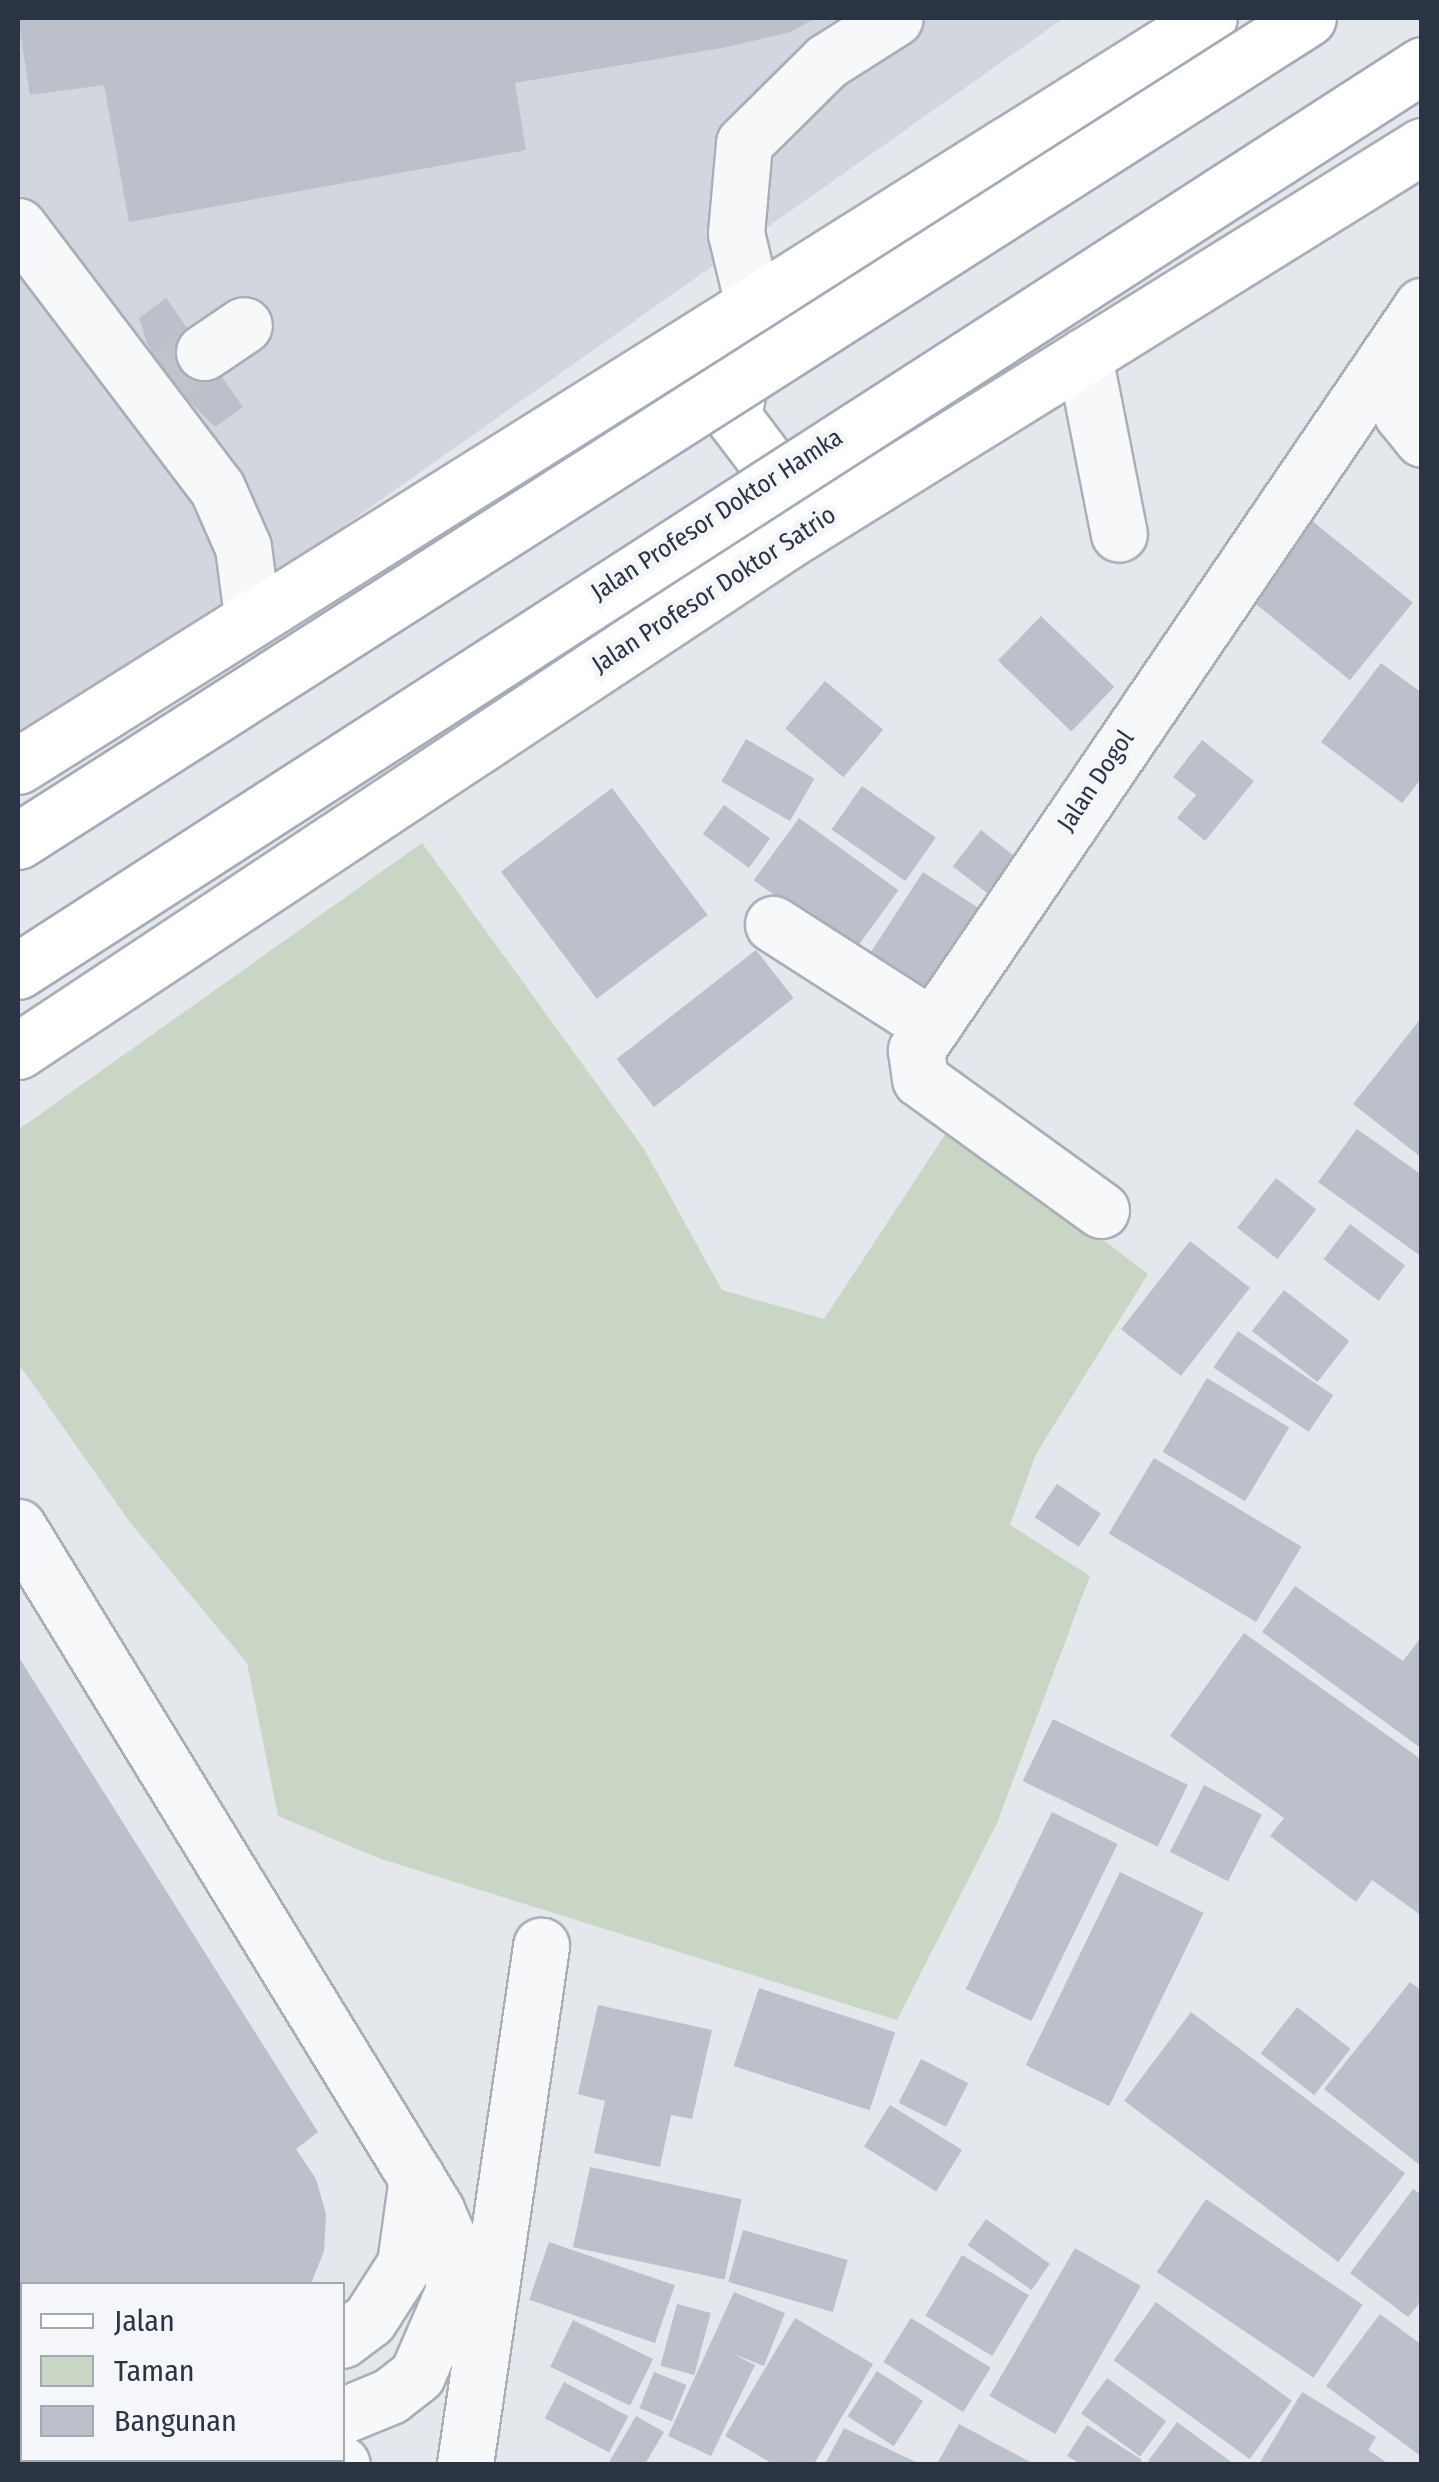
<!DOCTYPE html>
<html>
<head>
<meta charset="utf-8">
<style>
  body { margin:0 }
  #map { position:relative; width:1439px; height:2482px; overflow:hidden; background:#e4e7ec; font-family:"Fira Sans Condensed",sans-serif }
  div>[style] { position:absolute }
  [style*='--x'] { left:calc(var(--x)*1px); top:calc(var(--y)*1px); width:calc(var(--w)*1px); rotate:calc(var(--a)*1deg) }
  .built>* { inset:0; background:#d2d6de }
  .green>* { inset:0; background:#c9d6c5 }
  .building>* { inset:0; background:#bbc0ca; transform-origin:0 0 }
  .minor-tunnel>* { height:55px; margin-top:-27.5px; transform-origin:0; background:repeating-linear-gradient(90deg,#bfc3cb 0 55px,transparent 0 83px) }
  .roads { filter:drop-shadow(2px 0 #a9aeb7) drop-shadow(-2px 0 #a9aeb7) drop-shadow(0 2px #a9aeb7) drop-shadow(0 -2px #a9aeb7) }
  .minor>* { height:55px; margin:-27.5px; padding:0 27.5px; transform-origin:27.5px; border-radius:27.5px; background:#f7f8fa }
  .major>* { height:55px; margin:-27.5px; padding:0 27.5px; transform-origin:27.5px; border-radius:27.5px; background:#fff }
  .bridges { filter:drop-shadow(2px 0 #a3abb8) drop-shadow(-2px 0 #a3abb8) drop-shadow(0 2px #a3abb8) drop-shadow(0 -2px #a3abb8) }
  .major-bridge>* { height:55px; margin:-27.5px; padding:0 27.5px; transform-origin:27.5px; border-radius:27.5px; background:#fff }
  span { translate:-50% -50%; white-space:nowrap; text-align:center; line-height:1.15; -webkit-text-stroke:10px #f4f6f9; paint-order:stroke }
  .street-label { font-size:25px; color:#2b3445 }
  .frame { position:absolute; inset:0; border:20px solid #2b3445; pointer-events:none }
  .legend { position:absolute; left:20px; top:2282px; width:325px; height:180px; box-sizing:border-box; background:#f4f6f9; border:2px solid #a4a8b1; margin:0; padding:12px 18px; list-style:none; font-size:30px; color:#2b3445 }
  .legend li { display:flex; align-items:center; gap:20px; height:50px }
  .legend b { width:50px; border:2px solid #a4a8b1 }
</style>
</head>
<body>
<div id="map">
  <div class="built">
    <div style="clip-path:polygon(18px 18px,1064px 18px,266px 581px,18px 745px)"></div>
  </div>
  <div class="green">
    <div style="clip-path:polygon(422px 843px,644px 1149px,722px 1290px,824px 1319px,952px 1124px,1148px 1274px,1036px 1454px,1010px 1525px,1090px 1576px,997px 1823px,897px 2020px,381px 1859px,278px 1816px,247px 1663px,129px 1521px,18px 1363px,18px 1130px)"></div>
  </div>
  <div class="building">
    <div style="clip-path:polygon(18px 18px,816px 18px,790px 32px,727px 47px,515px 83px,526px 150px,129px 222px,104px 85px,30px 95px)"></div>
    <div style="clip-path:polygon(166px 298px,243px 407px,215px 427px,165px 377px,147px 343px,139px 318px)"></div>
    <div style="left:1311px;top:520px;width:131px;height:100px;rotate:39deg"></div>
    <div style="left:1041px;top:616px;width:102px;height:62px;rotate:44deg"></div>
    <div style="clip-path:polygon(1381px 663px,1422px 693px,1422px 778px,1402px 803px,1321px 742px)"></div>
    <div style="left:825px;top:681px;width:76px;height:62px;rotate:40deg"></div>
    <div style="left:746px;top:739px;width:79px;height:49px;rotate:30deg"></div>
    <div style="clip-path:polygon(1202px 740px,1254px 781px,1205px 841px,1177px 818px,1196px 795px,1173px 777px)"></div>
    <div style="left:862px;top:786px;width:90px;height:53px;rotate:35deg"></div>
    <div style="left:612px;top:788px;width:159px;height:139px;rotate:53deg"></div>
    <div style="left:724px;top:805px;width:57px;height:36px;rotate:36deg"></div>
    <div style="left:799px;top:818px;width:123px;height:77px;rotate:36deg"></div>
    <div style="left:981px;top:830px;width:61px;height:46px;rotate:38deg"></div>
    <div style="left:923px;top:872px;width:78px;height:100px;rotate:33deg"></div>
    <div style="left:756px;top:950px;width:61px;height:177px;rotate:52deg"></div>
    <div style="clip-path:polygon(1422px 1017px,1422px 1158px,1353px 1104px)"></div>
    <div style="clip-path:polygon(1357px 1129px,1422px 1175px,1422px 1257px,1318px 1182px)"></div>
    <div style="left:1276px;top:1178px;width:51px;height:63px;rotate:38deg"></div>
    <div style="left:1350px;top:1224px;width:69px;height:44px;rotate:37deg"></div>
    <div style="left:1190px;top:1241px;width:76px;height:112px;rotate:38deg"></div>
    <div style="left:1284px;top:1290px;width:83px;height:52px;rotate:38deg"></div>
    <div style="left:1238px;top:1331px;width:115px;height:44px;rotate:34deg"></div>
    <div style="left:1207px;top:1378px;width:96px;height:86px;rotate:31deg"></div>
    <div style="left:1154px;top:1458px;width:172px;height:88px;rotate:31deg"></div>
    <div style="left:1057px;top:1484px;width:53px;height:40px;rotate:34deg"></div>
    <div style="clip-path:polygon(1295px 1586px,1403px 1661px,1422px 1636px,1422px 1749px,1262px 1632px)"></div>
    <div style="clip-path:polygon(1244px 1633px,1422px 1760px,1422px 1916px,1372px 1880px,1356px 1902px,1270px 1836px,1284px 1818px,1170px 1736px)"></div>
    <div style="clip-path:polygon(18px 1656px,318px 2132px,296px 2149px,316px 2179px,326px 2214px,324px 2251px,311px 2284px,22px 2284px,18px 2334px)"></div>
    <div style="left:1053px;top:1719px;width:150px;height:69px;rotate:26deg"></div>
    <div style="left:1204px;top:1785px;width:65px;height:75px;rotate:27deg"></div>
    <div style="left:1052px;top:1812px;width:73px;height:197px;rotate:26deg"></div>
    <div style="left:1120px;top:1872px;width:93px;height:215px;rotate:26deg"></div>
    <div style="clip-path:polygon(1410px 1982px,1422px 1991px,1422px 2167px,1324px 2089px)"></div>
    <div style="left:759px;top:1988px;width:143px;height:82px;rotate:18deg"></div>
    <div style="clip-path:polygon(598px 2005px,712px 2030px,692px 2119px,671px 2115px,660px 2167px,594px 2153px,605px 2101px,578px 2094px)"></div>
    <div style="left:1297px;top:2007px;width:68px;height:59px;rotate:38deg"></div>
    <div style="left:1191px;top:2012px;width:268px;height:111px;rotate:37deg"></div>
    <div style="left:921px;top:2059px;width:53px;height:49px;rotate:27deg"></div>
    <div style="left:890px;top:2105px;width:85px;height:49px;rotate:32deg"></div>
    <div style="left:590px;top:2167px;width:155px;height:82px;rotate:12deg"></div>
    <div style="clip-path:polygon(1413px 2189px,1422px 2195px,1422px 2300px,1408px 2317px,1350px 2273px)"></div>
    <div style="left:1206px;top:2199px;width:189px;height:88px;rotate:34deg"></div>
    <div style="left:986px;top:2219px;width:78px;height:32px;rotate:35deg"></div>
    <div style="left:743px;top:2230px;width:109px;height:54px;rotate:16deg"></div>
    <div style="left:549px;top:2242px;width:133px;height:61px;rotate:19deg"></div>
    <div style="left:1075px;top:2248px;width:76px;height:171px;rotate:30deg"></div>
    <div style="left:962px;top:2255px;width:78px;height:71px;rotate:31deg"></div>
    <div style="clip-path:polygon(734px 2292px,785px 2313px,764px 2366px,731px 2353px,755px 2365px,711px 2456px,668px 2436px)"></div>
    <div style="left:1156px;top:2302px;width:168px;height:72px;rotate:36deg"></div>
    <div style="left:677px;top:2304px;width:35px;height:64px;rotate:15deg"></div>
    <div style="clip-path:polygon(1380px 2314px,1422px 2345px,1422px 2457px,1326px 2386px)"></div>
    <div style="clip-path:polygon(795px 2318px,873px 2364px,814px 2464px,773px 2464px,725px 2436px)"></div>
    <div style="left:911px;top:2318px;width:94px;height:52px;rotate:32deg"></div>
    <div style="left:573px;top:2320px;width:89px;height:52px;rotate:26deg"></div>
    <div style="left:877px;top:2371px;width:55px;height:54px;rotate:33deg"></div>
    <div style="left:654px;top:2372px;width:35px;height:39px;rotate:22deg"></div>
    <div style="left:1107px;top:2378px;width:73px;height:44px;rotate:36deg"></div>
    <div style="left:564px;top:2382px;width:73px;height:41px;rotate:28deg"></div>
    <div style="clip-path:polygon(1302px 2392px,1376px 2437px,1368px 2450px,1389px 2464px,1259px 2464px)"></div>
    <div style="clip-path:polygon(636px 2416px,664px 2432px,645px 2464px,608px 2464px)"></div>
    <div style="clip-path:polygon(1177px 2422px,1234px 2464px,1146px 2464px)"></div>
    <div style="clip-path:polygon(959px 2424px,1034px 2464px,937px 2464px)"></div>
    <div style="clip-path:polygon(1087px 2425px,1142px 2460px,1139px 2464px,1081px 2464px,1067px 2456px)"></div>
    <div style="clip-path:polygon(844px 2428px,920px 2464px,825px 2464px)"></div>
  </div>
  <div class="minor-tunnel">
    <div style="--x:165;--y:377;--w:46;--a:-32.7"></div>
  </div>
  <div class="roads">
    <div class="minor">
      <div style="--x:18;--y:226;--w:329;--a:52.8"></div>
      <div style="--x:217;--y:488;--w:64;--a:66.2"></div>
      <div style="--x:243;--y:547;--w:69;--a:82.5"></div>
      <div style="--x:753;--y:304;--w:73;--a:-103.5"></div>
      <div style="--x:736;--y:233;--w:90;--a:-84.9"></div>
      <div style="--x:744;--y:143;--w:117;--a:-44.7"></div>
      <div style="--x:827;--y:61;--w:80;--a:-32.3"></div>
      <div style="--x:204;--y:352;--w:48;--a:-34"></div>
      <div style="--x:1084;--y:356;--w:181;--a:78.9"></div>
      <div style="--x:1422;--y:383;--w:37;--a:123"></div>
      <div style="--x:1402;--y:414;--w:32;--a:51"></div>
      <div style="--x:773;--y:924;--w:189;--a:32.7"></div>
      <div style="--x:1101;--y:1210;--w:223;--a:-144.1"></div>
      <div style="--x:920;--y:1079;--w:29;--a:-98"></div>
      <div style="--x:916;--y:1050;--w:900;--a:-55.78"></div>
      <div style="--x:18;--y:1527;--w:801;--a:58.53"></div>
      <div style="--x:436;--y:2210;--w:43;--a:66.4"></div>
      <div style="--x:453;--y:2249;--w:43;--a:90"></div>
      <div style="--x:453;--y:2292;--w:90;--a:113.4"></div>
      <div style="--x:417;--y:2375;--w:34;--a:142"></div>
      <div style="--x:390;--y:2396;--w:52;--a:157.4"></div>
      <div style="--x:342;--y:2340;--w:34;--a:-37"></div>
      <div style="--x:369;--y:2320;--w:67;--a:-57.3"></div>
      <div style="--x:405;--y:2264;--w:87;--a:-82.1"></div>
      <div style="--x:18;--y:2377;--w:4;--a:14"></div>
      <div style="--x:18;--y:2416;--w:4;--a:14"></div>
      <div style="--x:308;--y:2460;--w:34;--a:7"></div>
      <div style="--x:465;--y:2464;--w:524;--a:-81.65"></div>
    </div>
    <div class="major">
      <div style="--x:747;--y:342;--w:76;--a:100.6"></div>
      <div style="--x:733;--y:417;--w:68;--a:52.8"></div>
      <div style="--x:774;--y:471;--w:55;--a:18.1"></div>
      <div style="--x:18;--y:766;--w:1406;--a:-32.13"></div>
      <div style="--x:18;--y:1051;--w:923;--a:-33.55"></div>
      <div style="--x:787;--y:541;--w:748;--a:-31.88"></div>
    </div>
  </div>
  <div class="bridges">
    <div class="major-bridge">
      <div style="--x:18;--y:841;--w:1530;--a:-32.54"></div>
      <div style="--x:18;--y:971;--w:1671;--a:-32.83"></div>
    </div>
  </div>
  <div class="street-label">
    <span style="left:717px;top:515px;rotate:-33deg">Jalan Profesor Doktor Hamka</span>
    <span style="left:714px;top:590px;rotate:-33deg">Jalan Profesor Doktor Satrio</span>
    <span style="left:1096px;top:781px;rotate:-56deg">Jalan Dogol</span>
  </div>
  <div class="frame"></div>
  <ul class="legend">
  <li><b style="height:12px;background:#fff"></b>Jalan</li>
  <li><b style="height:28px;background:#c9d6c5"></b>Taman</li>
  <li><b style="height:28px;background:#bbc0ca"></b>Bangunan</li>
  </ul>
</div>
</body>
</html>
